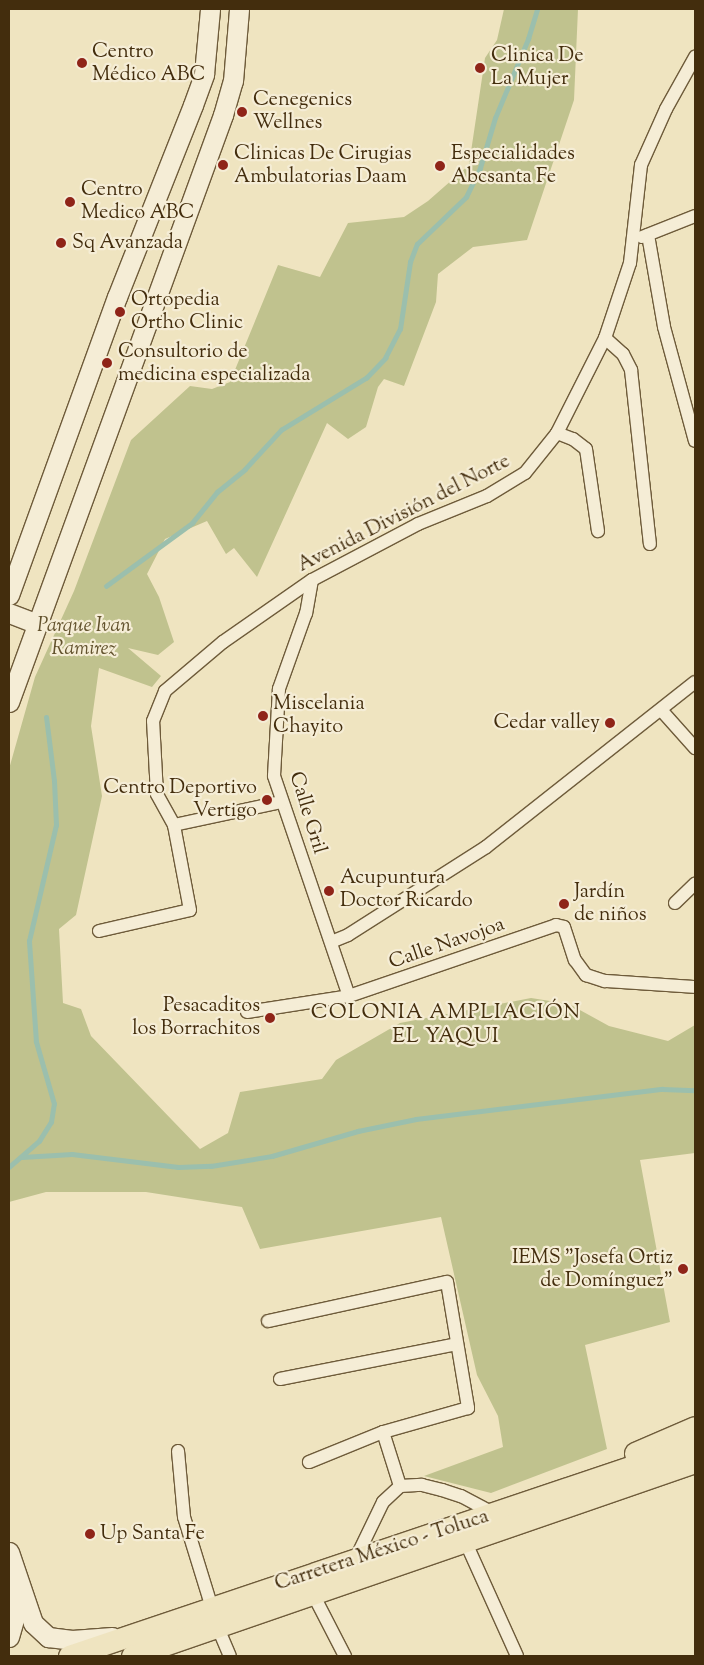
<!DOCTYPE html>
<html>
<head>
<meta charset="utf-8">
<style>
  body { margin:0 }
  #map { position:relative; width:704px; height:1665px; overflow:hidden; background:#efe4c0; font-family:"Sorts Mill Goudy",serif }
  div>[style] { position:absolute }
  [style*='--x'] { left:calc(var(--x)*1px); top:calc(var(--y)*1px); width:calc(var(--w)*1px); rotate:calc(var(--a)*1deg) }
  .green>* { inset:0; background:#c0c28e }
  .stream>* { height:4.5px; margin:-2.25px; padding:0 2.25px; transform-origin:2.25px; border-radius:2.25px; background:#9bbfad }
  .roads { filter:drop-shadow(1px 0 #6e5b3a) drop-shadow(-1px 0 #6e5b3a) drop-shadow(0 1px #6e5b3a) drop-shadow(0 -1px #6e5b3a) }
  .street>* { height:12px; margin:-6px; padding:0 6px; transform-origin:6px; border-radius:6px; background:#f5edd6 }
  .secondary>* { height:19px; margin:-9.5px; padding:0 9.5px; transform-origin:9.5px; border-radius:9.5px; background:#f5edd6 }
  .primary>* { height:21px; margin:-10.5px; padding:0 10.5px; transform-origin:10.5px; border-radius:10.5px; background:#efe4c0 }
  .dots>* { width:14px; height:14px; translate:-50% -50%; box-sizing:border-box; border:2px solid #f5edd6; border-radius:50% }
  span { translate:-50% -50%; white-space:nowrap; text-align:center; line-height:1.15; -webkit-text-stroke:4.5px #f5edd6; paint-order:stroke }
  .poi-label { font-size:20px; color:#432d0d }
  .left { translate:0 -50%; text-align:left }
  .right { translate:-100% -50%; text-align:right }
  .street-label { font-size:20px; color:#432d0d }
  .park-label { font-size:20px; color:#62522d; font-style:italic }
  .neighbourhood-label { font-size:21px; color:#432d0d; letter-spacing:1px }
  .frame { position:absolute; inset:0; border:10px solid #432d0d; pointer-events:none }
</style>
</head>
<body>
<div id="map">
  <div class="green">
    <div style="clip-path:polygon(504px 9px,578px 9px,574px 100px,527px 240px,473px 247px,438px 274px,436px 302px,404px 386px,384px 379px,378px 387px,366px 427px,348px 439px,327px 423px,257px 577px,234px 548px,226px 554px,207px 521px,165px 539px,147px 574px,159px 597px,174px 642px,158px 655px,128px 648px,161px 676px,152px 687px,99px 668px,91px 726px,102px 796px,76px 915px,59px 929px,63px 1003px,81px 1009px,91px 1036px,200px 1149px,228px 1133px,240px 1092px,322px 1079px,336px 1060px,400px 1023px,531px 998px,569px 1004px,609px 1026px,668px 1041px,695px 1025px,695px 1153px,640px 1160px,670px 1322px,585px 1345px,607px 1449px,491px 1493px,424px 1476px,503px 1447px,498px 1416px,477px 1375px,441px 1217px,260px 1249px,242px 1207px,146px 1192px,46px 1192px,9px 1202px,9px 769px,35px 677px,74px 591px,131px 440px,190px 386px,212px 389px,230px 382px,278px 265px,320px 277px,348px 223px,404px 217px,428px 201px,469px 165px,485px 58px,497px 40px)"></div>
  </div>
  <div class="stream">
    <div style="--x:106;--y:586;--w:107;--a:-36.2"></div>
    <div style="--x:192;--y:523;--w:40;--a:-51"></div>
    <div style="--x:217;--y:492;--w:36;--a:-39"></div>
    <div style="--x:245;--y:469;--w:53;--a:-47.3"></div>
    <div style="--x:281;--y:430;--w:100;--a:-31.5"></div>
    <div style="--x:366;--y:378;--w:28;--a:-46"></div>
    <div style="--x:385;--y:358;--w:33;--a:-63"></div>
    <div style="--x:400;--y:329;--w:68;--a:-81.5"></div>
    <div style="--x:410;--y:262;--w:19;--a:-69"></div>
    <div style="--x:417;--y:244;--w:68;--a:-43.8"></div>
    <div style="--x:466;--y:197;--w:32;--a:-64"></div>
    <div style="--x:480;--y:168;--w:52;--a:-73.3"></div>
    <div style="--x:495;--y:118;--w:86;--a:-67.3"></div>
    <div style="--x:528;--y:39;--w:31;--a:-73"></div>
    <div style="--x:22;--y:1157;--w:50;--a:-3.4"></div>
    <div style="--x:72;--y:1154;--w:107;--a:7"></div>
    <div style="--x:178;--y:1167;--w:33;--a:-2"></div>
    <div style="--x:211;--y:1166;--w:62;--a:-9.3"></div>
    <div style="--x:272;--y:1156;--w:90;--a:-16.2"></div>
    <div style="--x:358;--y:1131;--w:59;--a:-11.7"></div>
    <div style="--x:416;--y:1119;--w:248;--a:-7"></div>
    <div style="--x:662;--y:1089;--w:33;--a:2"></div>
    <div style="--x:9;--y:1167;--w:40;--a:-41"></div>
    <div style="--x:39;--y:1141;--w:22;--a:-58"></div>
    <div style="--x:51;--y:1122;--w:18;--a:-81"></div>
    <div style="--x:54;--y:1104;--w:65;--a:-106.2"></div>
    <div style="--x:36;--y:1042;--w:101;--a:-94"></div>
    <div style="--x:29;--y:941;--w:119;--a:-76.9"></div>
    <div style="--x:56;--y:825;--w:44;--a:-92.6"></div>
    <div style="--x:54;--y:781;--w:64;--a:-97.1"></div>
  </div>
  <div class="roads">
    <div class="street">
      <div style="--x:648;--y:235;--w:93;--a:80.1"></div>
      <div style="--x:664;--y:327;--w:118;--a:74.8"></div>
      <div style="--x:642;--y:237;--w:57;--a:-21.6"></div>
      <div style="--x:605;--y:338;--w:24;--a:42"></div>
      <div style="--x:623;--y:354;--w:18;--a:63"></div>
      <div style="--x:631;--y:370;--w:175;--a:83.8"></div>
      <div style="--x:557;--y:433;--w:17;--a:21"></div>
      <div style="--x:573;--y:439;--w:16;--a:38"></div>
      <div style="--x:586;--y:449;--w:83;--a:81.7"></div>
      <div style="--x:312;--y:580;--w:34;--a:100"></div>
      <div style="--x:306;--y:613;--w:81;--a:109.6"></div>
      <div style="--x:279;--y:689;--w:87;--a:93.3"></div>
      <div style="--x:274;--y:776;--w:232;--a:71.2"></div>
      <div style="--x:662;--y:711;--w:50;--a:48.3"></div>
      <div style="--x:174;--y:825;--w:109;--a:-12.1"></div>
      <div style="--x:675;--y:903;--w:28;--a:-44"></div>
      <div style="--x:99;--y:931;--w:93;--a:-13"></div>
      <div style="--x:190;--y:910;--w:86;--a:-100.7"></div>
      <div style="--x:174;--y:825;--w:35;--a:-119"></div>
      <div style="--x:157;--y:794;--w:73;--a:-93.1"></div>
      <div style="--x:153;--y:721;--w:32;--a:-68"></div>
      <div style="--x:165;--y:691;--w:76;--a:-40.2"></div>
      <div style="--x:223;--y:642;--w:108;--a:-34.9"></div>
      <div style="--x:312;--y:580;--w:120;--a:-27.8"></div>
      <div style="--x:418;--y:524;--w:74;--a:-22.1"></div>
      <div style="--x:487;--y:496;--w:44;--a:-31.2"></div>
      <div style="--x:525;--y:473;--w:51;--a:-51.3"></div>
      <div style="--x:557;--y:433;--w:106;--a:-63.2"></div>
      <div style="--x:605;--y:338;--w:79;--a:-71.6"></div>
      <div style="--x:630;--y:263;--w:99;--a:-83.6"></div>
      <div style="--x:641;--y:165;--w:61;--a:-65.9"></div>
      <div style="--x:666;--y:109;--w:60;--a:-60.9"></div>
      <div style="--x:331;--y:942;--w:18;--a:-22"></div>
      <div style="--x:348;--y:935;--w:164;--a:-32.5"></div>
      <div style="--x:486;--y:847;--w:266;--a:-38.3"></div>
      <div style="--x:247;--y:1012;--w:103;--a:-8.9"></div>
      <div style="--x:349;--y:996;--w:219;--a:-18.9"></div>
      <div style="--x:556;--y:925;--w:8;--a:14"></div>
      <div style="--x:564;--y:927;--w:35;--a:72"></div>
      <div style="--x:575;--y:960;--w:19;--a:54"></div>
      <div style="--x:586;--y:975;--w:20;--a:18"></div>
      <div style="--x:605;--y:981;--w:90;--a:3.8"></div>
      <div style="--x:268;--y:1321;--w:183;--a:-12.3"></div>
      <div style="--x:447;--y:1282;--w:128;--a:80.5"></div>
      <div style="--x:468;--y:1408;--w:88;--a:164.2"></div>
      <div style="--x:383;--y:1432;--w:80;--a:157.9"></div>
      <div style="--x:280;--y:1379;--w:180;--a:-11.2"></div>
      <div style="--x:383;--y:1432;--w:57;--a:72.5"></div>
      <div style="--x:178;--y:1451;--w:66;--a:84.8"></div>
      <div style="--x:184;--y:1517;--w:95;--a:72.9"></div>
      <div style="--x:466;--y:1543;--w:124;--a:65.7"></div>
      <div style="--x:355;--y:1560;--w:64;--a:-64.2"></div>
      <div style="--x:383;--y:1502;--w:23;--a:-43"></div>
      <div style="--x:400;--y:1486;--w:22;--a:-3"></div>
      <div style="--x:422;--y:1485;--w:21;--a:14"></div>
      <div style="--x:442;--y:1490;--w:20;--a:18"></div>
      <div style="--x:461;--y:1496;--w:38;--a:28"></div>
      <div style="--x:314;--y:1596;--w:68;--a:62.7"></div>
      <div style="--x:218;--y:1628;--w:30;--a:67"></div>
    </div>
    <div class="secondary">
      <div style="--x:9;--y:595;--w:317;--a:-70.1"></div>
      <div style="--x:117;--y:297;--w:206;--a:-68.4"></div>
      <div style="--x:193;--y:105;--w:33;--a:-70"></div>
      <div style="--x:204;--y:74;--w:65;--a:-84.7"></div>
      <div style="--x:9;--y:613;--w:31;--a:21"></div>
      <div style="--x:9;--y:702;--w:625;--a:-69.97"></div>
      <div style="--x:223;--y:115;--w:35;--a:-74"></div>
      <div style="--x:233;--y:81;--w:72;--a:-85.2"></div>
      <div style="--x:9;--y:1552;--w:75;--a:71.3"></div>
      <div style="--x:33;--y:1623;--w:21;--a:43"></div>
      <div style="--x:48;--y:1637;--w:24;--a:7"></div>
      <div style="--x:72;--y:1640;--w:40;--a:-4.3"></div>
      <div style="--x:9;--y:1637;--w:19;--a:-74"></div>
      <div style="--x:14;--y:1619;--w:37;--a:-96"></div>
    </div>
    <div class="primary">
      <div style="--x:635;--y:1453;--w:65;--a:-23.4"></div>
      <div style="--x:69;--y:1656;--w:661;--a:-18.63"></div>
      <div style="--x:132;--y:1656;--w:595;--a:-19.01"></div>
    </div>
  </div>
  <div class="dots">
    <div style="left:82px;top:63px;background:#8f2418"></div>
    <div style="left:480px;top:68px;background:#8f2418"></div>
    <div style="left:242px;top:112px;background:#8f2418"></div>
    <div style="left:223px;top:165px;background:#8f2418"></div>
    <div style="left:440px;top:166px;background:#8f2418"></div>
    <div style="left:70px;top:202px;background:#8f2418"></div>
    <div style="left:61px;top:243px;background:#8f2418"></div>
    <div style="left:120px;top:312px;background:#8f2418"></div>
    <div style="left:107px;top:363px;background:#8f2418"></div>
    <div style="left:263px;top:716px;background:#8f2418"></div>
    <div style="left:610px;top:723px;background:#8f2418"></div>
    <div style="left:267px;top:800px;background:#8f2418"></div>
    <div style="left:329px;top:891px;background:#8f2418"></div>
    <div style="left:564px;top:904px;background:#8f2418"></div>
    <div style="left:270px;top:1018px;background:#8f2418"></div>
    <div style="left:683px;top:1269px;background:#8f2418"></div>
    <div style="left:90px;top:1534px;background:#8f2418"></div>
  </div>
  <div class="poi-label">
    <span class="left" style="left:92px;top:64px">Centro<br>Médico ABC</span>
    <span class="left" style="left:491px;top:68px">Clinica De<br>La Mujer</span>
    <span class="left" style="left:253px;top:112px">Cenegenics<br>Wellnes</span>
    <span class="left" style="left:234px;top:166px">Clinicas De Cirugias<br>Ambulatorias Daam</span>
    <span class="left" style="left:451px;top:166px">Especialidades<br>Abcsanta Fe</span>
    <span class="left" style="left:81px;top:202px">Centro<br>Medico ABC</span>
    <span class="left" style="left:72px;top:243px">Sq Avanzada</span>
    <span class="left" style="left:131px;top:312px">Ortopedia<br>Ortho Clinic</span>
    <span class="left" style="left:118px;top:364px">Consultorio de<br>medicina especializada</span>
    <span class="left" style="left:273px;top:716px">Miscelania<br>Chayito</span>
    <span class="right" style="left:600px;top:723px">Cedar valley</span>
    <span class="right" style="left:257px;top:800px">Centro Deportivo<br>Vertigo</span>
    <span class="left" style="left:340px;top:890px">Acupuntura<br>Doctor Ricardo</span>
    <span class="left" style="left:574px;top:904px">Jardín<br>de niños</span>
    <span class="right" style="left:260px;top:1018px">Pesacaditos<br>los Borrachitos</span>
    <span class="right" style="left:673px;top:1270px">IEMS "Josefa Ortiz<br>de Domínguez"</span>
    <span class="left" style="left:100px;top:1534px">Up Santa Fe</span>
  </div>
  <div class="street-label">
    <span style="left:404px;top:514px;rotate:-27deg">Avenida División del Norte</span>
    <span style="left:307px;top:813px;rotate:73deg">Calle Gril</span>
    <span style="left:447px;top:944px;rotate:-19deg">Calle Navojoa</span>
    <span style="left:382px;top:1551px;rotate:-18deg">Carretera México - Toluca</span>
  </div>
  <div class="park-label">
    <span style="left:84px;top:638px">Parque Ivan<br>Ramirez</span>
  </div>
  <div class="neighbourhood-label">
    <span style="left:446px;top:1025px">COLONIA AMPLIACIÓN<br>EL YAQUI</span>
  </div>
  <div class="frame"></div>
</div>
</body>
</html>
